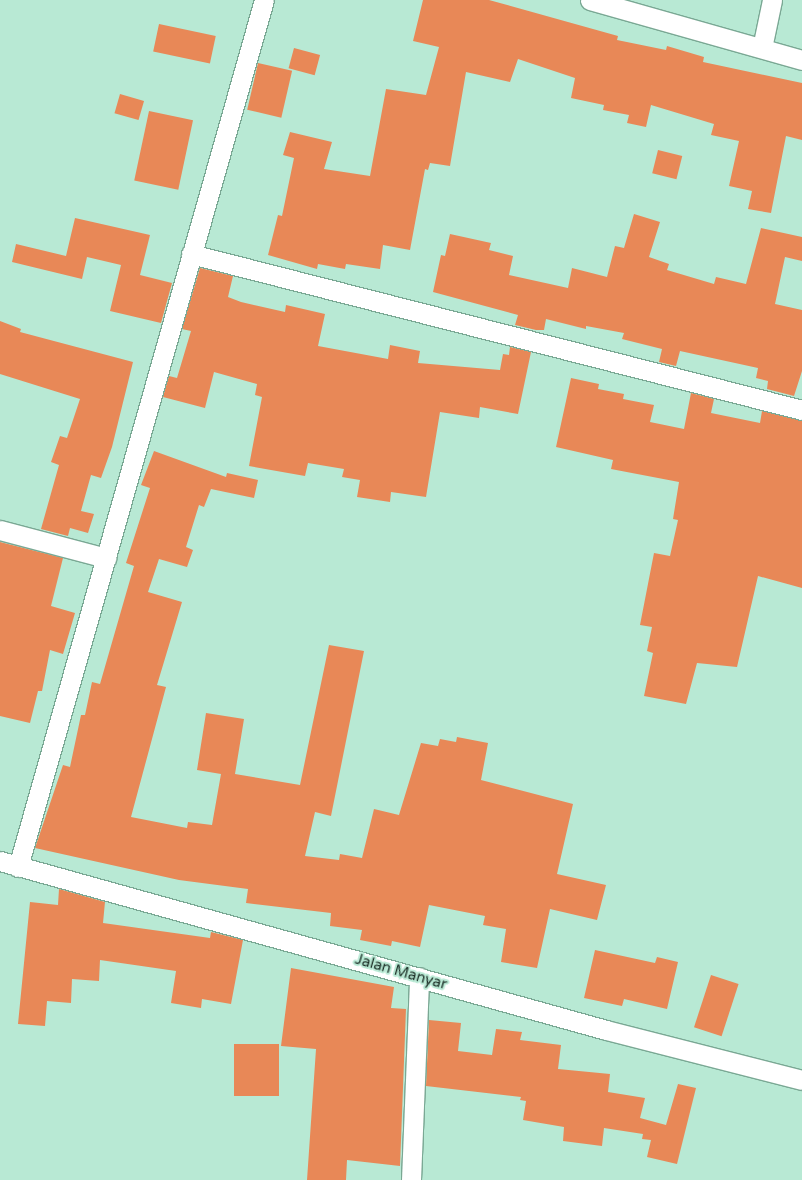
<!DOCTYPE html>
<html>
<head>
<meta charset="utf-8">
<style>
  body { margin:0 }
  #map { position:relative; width:802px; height:1180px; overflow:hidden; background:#b8e9d4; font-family:"Varela Round",sans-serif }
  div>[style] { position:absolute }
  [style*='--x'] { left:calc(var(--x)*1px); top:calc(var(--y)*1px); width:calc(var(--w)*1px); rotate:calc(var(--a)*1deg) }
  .building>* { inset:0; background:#e88857; transform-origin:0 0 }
  .roads { filter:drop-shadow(1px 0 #7aa894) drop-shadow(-1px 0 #7aa894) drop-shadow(0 1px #7aa894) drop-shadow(0 -1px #7aa894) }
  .street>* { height:19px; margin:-9.5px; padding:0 9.5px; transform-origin:9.5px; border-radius:9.5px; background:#fff }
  span { translate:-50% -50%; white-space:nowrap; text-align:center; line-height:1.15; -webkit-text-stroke:4px #b8e9d4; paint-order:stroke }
  .street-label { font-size:15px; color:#1b2e26 }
</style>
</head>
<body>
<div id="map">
  <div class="building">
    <div style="clip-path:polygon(423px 0,489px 0,618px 36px,617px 40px,666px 50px,667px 46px,704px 57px,703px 62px,802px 83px,802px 140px,786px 136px,771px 213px,748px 209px,752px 191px,729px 186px,739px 141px,711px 135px,714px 124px,651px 105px,646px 127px,627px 123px,629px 115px,603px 110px,604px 105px,571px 98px,575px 78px,518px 59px,510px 82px,466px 72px,450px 166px,430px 163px,428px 170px,425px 169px,410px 250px,383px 245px,380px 269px,346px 264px,345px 269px,318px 264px,317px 269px,268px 255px,278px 215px,282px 216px,294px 158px,283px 155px,290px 132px,332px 142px,324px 169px,370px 176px,386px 89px,426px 95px,439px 47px,413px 41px)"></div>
    <div style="left:159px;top:24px;width:58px;height:28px;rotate:12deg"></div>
    <div style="left:294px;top:48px;width:27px;height:21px;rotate:15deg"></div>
    <div style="left:258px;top:63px;width:35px;height:48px;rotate:13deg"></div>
    <div style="left:120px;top:94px;width:25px;height:20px;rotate:16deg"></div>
    <div style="left:149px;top:111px;width:45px;height:71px;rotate:12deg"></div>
    <div style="left:658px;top:150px;width:25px;height:24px;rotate:14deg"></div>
    <div style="clip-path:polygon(634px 214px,660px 222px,649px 257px,669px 264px,667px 270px,714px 284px,716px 277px,746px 284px,761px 228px,802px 237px,802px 261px,785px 257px,775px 304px,802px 310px,802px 371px,794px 396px,767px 389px,768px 381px,756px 378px,758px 368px,680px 351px,676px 366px,659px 362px,662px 349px,622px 339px,624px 333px,586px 326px,586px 329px,546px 319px,544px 330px,536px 330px,515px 325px,518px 315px,433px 292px,441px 255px,445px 256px,450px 234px,491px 243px,489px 250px,513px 256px,509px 275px,568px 288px,572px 268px,607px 277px,615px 246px,624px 248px)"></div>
    <div style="clip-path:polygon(75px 218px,150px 235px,140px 275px,172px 283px,161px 323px,110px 311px,121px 265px,87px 257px,82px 279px,12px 262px,16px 244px,66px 256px)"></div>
    <div style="clip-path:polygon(200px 268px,233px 276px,228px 297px,241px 302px,285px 312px,286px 305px,325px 314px,318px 346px,388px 359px,390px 345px,420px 351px,418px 363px,500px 370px,503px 354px,509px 355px,510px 347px,531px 352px,518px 414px,480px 407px,479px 418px,440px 412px,426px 497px,391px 492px,390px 502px,357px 497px,360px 480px,342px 477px,344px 469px,308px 463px,305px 476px,249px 466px,262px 397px,255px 395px,257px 384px,214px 372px,205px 408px,163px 397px,169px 376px,177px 378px,191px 331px,182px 329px)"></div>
    <div style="clip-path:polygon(0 321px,21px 329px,20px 332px,133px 362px,112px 447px,101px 478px,91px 475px,81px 511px,94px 514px,88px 533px,70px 528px,68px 536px,41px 529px,59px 465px,51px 462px,60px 436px,67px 438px,80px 399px,0 374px)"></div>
    <div style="clip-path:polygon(571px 378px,599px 384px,598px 389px,624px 394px,623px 399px,654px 405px,650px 422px,684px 429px,691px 393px,714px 399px,711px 413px,760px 423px,762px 411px,802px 421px,802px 588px,758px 576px,737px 667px,697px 663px,686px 704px,644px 696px,653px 653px,647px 651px,652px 627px,640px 625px,654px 553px,670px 556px,678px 520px,673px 519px,679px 482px,611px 469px,613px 460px,556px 447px)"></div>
    <div style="clip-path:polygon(154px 451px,226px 477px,227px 473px,258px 480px,254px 498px,211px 489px,204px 507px,199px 505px,186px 547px,193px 550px,187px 567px,159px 559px,148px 592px,182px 602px,157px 685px,166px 687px,131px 817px,187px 828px,188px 822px,212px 825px,221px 774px,197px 770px,206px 713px,244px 719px,235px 774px,300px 785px,329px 645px,364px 651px,331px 816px,315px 812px,305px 856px,339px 860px,340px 854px,362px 858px,374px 809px,399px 815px,421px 743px,438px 746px,440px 739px,456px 742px,457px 737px,488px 743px,481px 780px,573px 804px,557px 874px,606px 885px,597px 920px,550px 909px,537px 968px,501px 962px,506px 929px,483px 925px,485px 916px,429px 905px,420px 947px,392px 941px,391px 946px,360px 940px,362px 930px,330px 926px,331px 913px,246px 903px,248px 889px,179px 880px,35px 848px,63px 765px,70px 767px,81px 715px,85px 715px,92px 682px,100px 684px,134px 566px,126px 563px,150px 488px,141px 485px)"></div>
    <div style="clip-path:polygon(0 542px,63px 558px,51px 606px,75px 613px,63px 654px,50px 650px,42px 691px,38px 691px,30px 723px,0 716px)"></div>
    <div style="clip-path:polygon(59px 889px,105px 902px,103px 923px,210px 938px,211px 932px,243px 940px,231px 1004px,202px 999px,201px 1008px,171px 1003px,176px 971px,100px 960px,99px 981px,72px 979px,71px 1003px,47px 1001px,45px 1026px,18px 1024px,30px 902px,58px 905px)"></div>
    <div style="clip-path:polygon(595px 950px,655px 963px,657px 957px,678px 962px,667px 1009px,624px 999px,622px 1006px,584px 998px)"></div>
    <div style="clip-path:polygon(291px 968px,394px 987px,391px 1008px,406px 1009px,400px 1166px,347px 1160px,346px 1180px,307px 1180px,316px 1049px,281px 1046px)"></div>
    <div style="left:711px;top:975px;width:29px;height:55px;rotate:18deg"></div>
    <div style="clip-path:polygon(429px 1020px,461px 1023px,458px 1051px,492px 1055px,496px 1029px,522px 1032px,520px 1040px,561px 1045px,558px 1069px,610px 1074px,608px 1092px,645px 1098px,640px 1118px,666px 1125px,678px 1084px,696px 1088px,677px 1164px,647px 1157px,651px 1140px,642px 1139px,643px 1134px,604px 1128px,602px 1146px,563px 1141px,564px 1127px,523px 1120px,526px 1101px,520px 1100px,521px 1097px,426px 1086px)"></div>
    <div style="left:234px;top:1044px;width:45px;height:52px"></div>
  </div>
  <div class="roads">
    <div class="street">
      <div style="--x:590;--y:0;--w:220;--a:15.8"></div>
      <div style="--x:762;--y:48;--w:49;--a:-78.2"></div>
      <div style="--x:191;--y:254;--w:631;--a:14.32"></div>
      <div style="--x:0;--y:530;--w:110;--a:14.8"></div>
      <div style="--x:0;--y:861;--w:629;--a:15.58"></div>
      <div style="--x:606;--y:1030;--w:202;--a:14.3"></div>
      <div style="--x:18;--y:867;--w:901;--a:-74.16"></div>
      <div style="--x:411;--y:1180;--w:203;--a:-87.7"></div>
    </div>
  </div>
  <div class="street-label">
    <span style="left:401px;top:972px;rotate:16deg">Jalan Manyar</span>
  </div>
</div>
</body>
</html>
